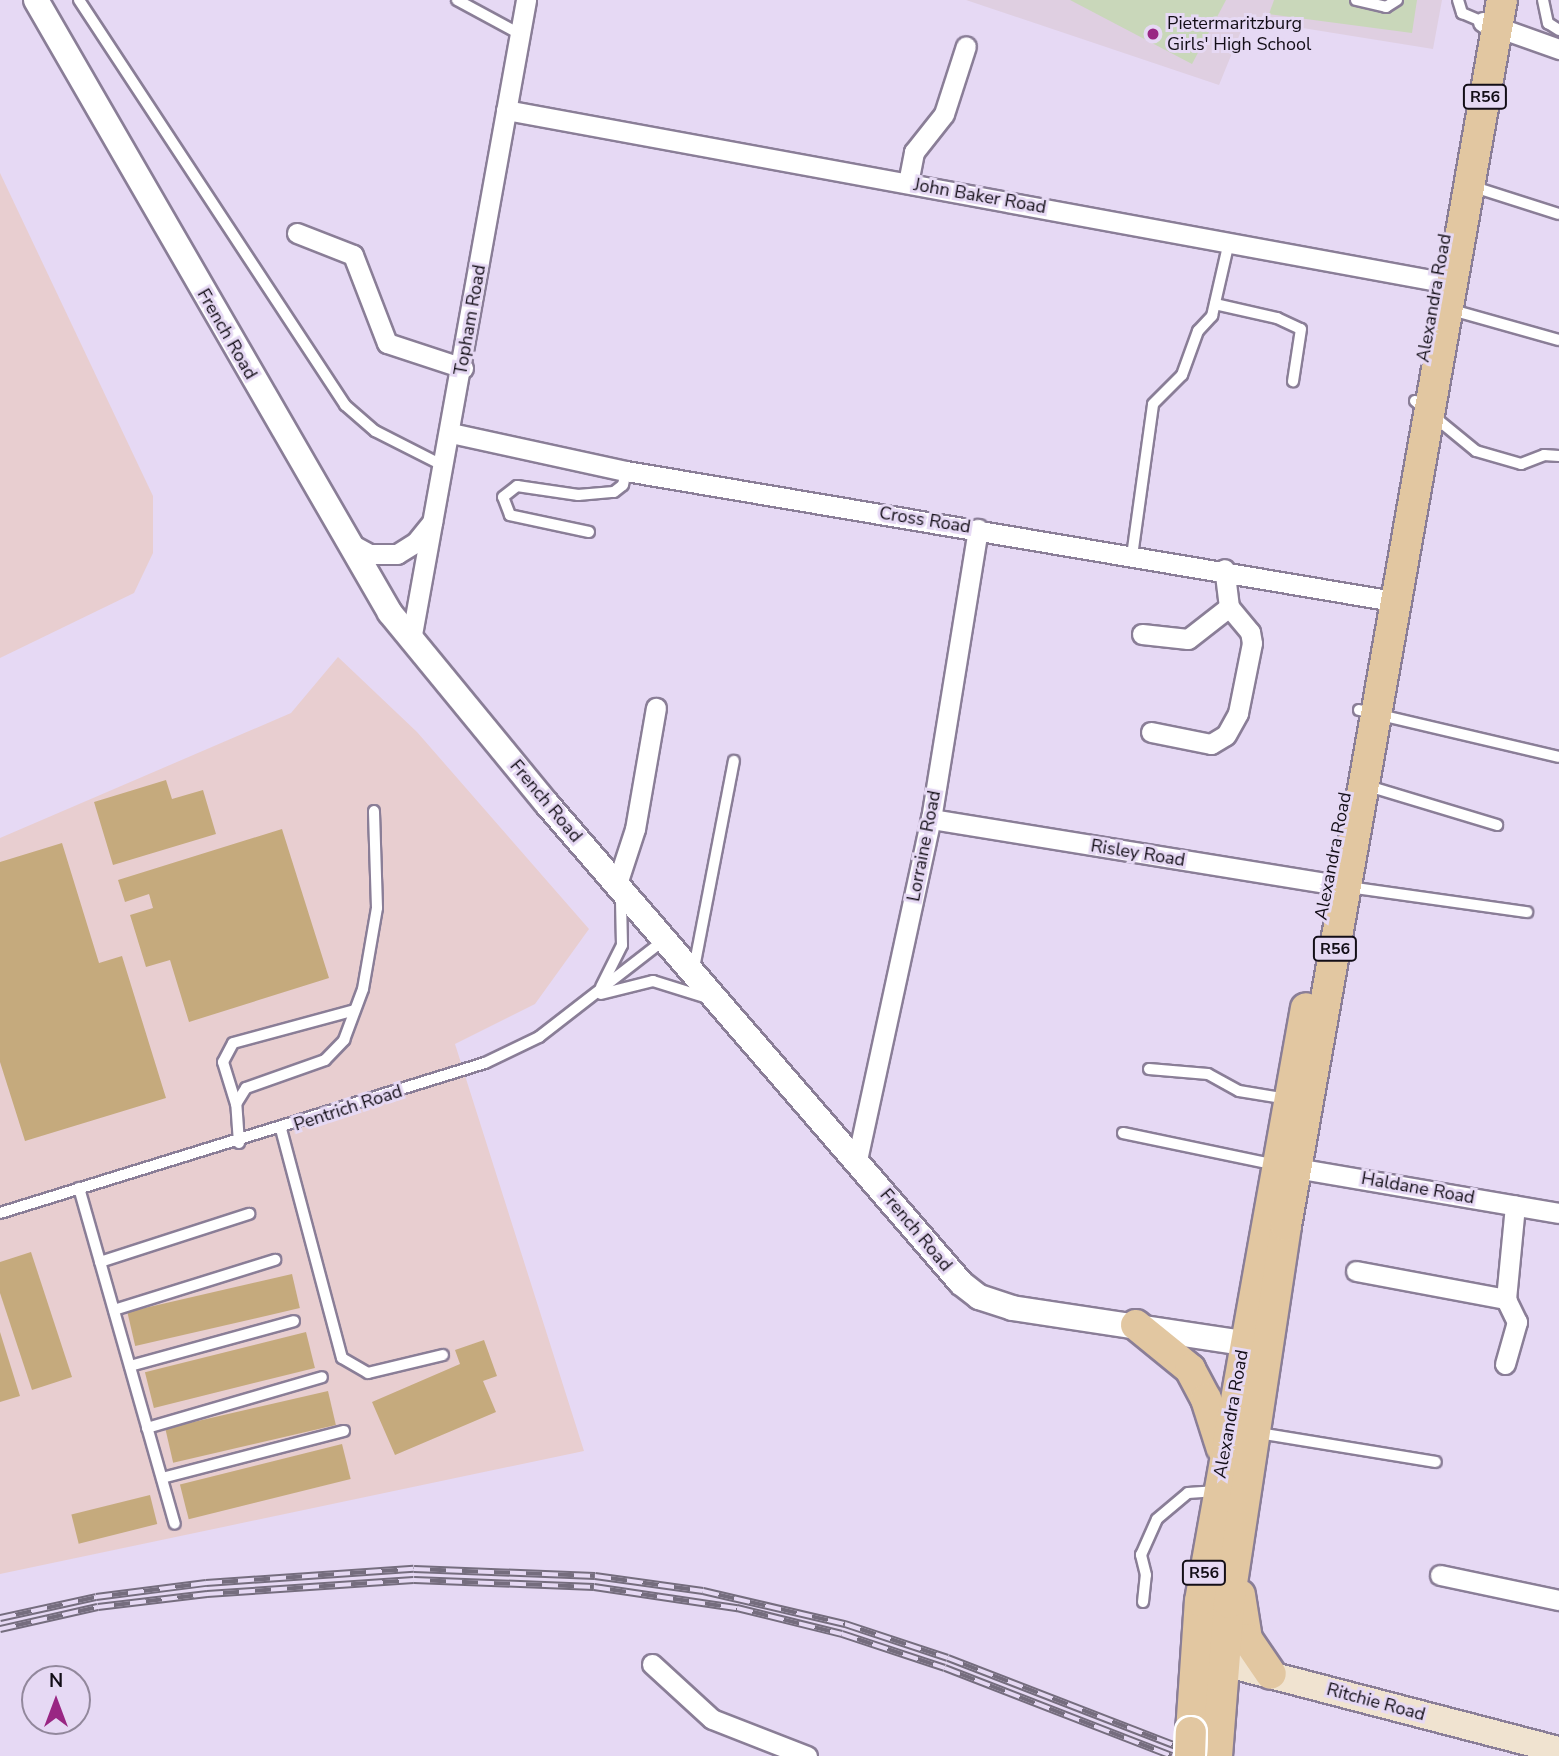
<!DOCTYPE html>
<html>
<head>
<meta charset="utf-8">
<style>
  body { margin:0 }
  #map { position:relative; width:1559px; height:1756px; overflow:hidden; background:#e6d9f4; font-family:"Nunito Sans",sans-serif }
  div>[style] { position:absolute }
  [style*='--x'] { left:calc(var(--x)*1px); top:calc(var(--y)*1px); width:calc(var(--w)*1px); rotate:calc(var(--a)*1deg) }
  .industrial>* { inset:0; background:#e8ced0 }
  .education>* { inset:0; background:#dfcfe1 }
  .green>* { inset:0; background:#c9d7ba }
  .building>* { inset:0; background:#c5aa7d; transform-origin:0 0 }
  .roads { filter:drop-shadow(2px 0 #8a7e97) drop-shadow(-2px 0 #8a7e97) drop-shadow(0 2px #8a7e97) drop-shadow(0 -2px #8a7e97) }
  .service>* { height:10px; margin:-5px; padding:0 5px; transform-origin:5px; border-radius:5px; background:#fff }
  .minor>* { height:19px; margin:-9.5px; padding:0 9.5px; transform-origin:9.5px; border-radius:9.5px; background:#fff }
  .tertiary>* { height:24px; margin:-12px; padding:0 12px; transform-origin:12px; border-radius:12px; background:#fff }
  .secondary>* { height:26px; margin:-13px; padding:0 13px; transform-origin:13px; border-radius:13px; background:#f0e3d0 }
  .primary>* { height:30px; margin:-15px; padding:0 15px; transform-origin:15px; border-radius:15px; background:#e2c7a1 }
  .rail>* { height:8px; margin-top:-4px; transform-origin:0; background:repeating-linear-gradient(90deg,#e6d9f4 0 16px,#756d7e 0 32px); box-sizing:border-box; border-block:2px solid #756d7e }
  .bridges { filter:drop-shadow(2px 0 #fff) drop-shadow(-2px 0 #fff) drop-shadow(0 2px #fff) drop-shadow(0 -2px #fff) }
  .primary-bridge>* { height:30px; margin:-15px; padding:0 15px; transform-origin:15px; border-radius:15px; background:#e2c7a1 }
  .dots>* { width:19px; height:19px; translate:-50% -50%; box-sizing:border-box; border:4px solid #e6d9f4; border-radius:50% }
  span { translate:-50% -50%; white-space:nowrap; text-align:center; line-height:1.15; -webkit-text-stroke:6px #e6d9f4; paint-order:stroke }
  .shield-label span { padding:2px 5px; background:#e6d9f4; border:2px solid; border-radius:5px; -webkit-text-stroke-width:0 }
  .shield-label { font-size:16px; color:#130e17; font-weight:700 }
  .poi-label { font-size:18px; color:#130e17 }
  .left { translate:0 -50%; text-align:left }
  .street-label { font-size:18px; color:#130e17 }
  .north { position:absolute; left:21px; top:1665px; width:70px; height:70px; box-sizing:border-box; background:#e6d9f4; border:2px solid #92889c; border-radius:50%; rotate:0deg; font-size:19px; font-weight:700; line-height:28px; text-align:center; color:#130e17 }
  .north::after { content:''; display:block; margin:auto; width:24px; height:32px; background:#992683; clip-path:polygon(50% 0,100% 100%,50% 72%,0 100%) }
</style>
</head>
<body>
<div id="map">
  <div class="industrial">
    <div style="clip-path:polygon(0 173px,153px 496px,153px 553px,134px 593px,0 658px)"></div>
    <div style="clip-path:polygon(338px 657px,417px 732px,589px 929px,535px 1004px,455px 1044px,584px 1451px,0 1574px,0 838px,291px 713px)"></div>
  </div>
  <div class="education">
    <div style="clip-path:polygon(966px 0,1442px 0,1433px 49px,1246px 19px,1219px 85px)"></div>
  </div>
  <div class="green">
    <div style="clip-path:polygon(1070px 0,1226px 0,1192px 64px)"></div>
    <div style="clip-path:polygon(1274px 0,1417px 0,1412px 33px,1269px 14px)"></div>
  </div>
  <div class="building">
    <div style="clip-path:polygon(166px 780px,172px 799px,203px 790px,216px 834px,113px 865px,94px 802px)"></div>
    <div style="clip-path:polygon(282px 829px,329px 978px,189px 1022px,170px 960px,146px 967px,130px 915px,153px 908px,149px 894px,125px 902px,118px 880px)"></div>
    <div style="clip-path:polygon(62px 843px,99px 963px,122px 956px,166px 1098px,25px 1141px,0 1062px,0 862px)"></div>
    <div style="clip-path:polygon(31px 1252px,72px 1377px,32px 1390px,0 1293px,0 1262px)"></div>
    <div style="left:292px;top:1274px;width:35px;height:169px;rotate:77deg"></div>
    <div style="clip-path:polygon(0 1332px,20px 1396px,0 1402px)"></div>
    <div style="left:306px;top:1332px;width:37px;height:166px;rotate:76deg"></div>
    <div style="clip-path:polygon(484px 1340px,497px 1376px,483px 1381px,496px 1412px,395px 1455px,372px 1402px,460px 1364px,455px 1350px)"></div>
    <div style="left:328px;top:1391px;width:35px;height:167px;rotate:77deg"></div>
    <div style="left:342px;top:1444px;width:36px;height:167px;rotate:76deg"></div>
    <div style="left:150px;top:1495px;width:30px;height:81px;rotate:76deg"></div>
  </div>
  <div class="roads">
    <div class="service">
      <div style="--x:79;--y:0;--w:485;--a:56.7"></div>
      <div style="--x:345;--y:405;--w:40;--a:41"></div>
      <div style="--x:375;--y:431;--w:77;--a:26.9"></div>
      <div style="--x:457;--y:0;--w:72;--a:28.4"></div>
      <div style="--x:1356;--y:0;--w:31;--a:13"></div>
      <div style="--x:1386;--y:7;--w:13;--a:-32"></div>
      <div style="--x:1458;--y:0;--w:14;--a:73"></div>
      <div style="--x:1462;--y:13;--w:23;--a:23"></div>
      <div style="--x:1543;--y:0;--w:24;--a:78"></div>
      <div style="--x:1548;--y:23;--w:13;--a:32"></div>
      <div style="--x:1471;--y:186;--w:92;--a:17.7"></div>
      <div style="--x:1215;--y:304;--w:64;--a:12.7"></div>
      <div style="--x:1277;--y:318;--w:26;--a:25"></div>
      <div style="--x:1301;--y:329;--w:53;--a:98.7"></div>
      <div style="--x:1452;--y:310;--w:111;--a:15.7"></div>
      <div style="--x:1415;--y:401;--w:79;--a:39.3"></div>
      <div style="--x:1476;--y:451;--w:47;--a:16.1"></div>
      <div style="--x:1521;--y:464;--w:25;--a:-21"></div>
      <div style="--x:1544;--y:455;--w:15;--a:4"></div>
      <div style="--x:589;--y:532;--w:81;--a:-167.9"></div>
      <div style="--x:510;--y:515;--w:19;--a:-111"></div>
      <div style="--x:503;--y:497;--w:18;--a:-38"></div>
      <div style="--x:517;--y:486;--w:62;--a:8.4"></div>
      <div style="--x:578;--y:495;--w:36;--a:-5"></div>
      <div style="--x:614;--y:492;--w:11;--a:-38"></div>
      <div style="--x:623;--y:485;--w:14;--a:-78"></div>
      <div style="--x:1132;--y:556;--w:153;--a:-82.1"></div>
      <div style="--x:1153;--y:404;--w:41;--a:-45"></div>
      <div style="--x:1182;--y:375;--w:47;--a:-70"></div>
      <div style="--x:1198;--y:331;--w:21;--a:-47"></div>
      <div style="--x:1212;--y:316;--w:76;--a:-77.1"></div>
      <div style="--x:1359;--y:710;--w:205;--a:13.2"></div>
      <div style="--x:1368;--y:786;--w:135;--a:16.8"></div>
      <div style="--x:1348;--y:887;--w:181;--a:8"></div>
      <div style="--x:694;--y:968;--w:211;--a:-79.1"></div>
      <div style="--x:601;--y:987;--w:47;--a:-63.4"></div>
      <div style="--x:622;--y:945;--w:45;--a:-91.3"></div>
      <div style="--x:601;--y:994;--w:54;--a:-14"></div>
      <div style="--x:653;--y:981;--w:53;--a:17.4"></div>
      <div style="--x:1149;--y:1069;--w:59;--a:4.8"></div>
      <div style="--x:1208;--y:1074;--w:35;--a:29"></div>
      <div style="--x:1239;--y:1091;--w:50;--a:9.3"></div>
      <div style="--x:236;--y:1104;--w:44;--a:-107.2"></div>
      <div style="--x:223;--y:1062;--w:21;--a:-62"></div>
      <div style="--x:233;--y:1043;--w:126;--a:-15.1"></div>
      <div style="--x:281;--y:1129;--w:237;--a:75.1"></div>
      <div style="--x:342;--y:1358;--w:30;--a:30"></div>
      <div style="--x:368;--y:1373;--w:77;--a:-13.5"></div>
      <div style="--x:1123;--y:1133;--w:156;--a:11.8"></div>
      <div style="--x:239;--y:1143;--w:39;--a:-94"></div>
      <div style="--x:236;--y:1104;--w:19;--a:-58"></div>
      <div style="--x:246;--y:1088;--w:84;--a:-19.5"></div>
      <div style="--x:325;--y:1060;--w:28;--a:-46"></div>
      <div style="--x:344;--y:1040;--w:54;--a:-69.6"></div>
      <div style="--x:363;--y:989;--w:82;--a:-80.2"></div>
      <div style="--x:377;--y:908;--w:97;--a:-91.8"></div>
      <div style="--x:79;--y:1188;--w:349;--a:74.1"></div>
      <div style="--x:0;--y:1213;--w:508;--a:-17.19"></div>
      <div style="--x:485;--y:1063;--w:60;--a:-25.7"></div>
      <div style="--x:539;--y:1037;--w:158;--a:-37.8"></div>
      <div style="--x:100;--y:1262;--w:157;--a:-17.9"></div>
      <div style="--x:114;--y:1310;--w:169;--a:-17.3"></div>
      <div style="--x:130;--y:1366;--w:170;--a:-15.3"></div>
      <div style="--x:147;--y:1428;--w:182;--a:-16.2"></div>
      <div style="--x:1259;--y:1433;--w:179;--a:9.3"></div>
      <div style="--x:162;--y:1478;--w:188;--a:-14.5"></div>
      <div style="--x:1143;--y:1602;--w:27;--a:-84"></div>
      <div style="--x:1146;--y:1575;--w:21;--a:-104"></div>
      <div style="--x:1141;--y:1555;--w:39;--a:-66"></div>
      <div style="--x:1157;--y:1519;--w:40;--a:-40"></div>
      <div style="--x:1188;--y:1493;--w:29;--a:-4"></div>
    </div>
    <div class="minor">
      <div style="--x:1483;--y:22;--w:81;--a:19.6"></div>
      <div style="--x:506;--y:110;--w:963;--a:10.41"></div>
      <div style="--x:908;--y:183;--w:32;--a:-79"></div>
      <div style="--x:914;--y:152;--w:48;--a:-51.7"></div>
      <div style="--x:944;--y:114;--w:71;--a:-72.1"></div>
      <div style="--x:297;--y:233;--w:60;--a:21.4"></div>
      <div style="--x:353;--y:255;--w:94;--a:68.9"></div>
      <div style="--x:387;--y:343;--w:80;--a:18.2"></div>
      <div style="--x:451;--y:433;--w:179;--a:12.3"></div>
      <div style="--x:626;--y:471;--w:784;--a:9.62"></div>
      <div style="--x:349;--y:543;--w:24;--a:28"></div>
      <div style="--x:370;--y:554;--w:27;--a:0"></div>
      <div style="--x:397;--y:554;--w:22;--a:-32"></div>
      <div style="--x:416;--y:542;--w:26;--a:-51"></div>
      <div style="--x:1142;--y:634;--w:46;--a:6.2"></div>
      <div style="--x:1188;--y:639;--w:52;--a:-38"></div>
      <div style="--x:411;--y:640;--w:650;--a:-79.81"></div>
      <div style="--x:1151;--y:732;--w:61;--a:11.3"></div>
      <div style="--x:1211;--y:744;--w:17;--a:-31"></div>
      <div style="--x:1226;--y:735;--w:25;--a:-61"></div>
      <div style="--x:1238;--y:713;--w:71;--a:-78.7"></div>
      <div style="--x:1252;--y:643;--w:11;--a:-100"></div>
      <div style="--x:1250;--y:632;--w:33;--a:-130"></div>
      <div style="--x:1229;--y:607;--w:38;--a:-97"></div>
      <div style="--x:931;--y:819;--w:419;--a:9.2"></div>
      <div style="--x:617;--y:884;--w:58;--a:-71.9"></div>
      <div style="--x:635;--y:829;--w:123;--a:-80.2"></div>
      <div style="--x:857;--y:1160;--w:349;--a:-77.8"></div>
      <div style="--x:931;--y:819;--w:294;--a:-80.8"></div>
      <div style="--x:1284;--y:1166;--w:279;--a:9.7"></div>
      <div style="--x:1356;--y:1271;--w:153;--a:10.6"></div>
      <div style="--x:1505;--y:1364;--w:44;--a:-74.1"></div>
      <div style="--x:1517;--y:1322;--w:25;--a:-116"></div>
      <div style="--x:1506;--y:1299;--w:94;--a:-84.5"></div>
      <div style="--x:1440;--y:1575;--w:122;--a:11.9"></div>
      <div style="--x:652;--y:1664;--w:81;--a:42.5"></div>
      <div style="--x:712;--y:1719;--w:102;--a:21.3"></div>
    </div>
    <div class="tertiary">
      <div style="--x:36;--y:0;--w:708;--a:59.99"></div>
      <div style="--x:390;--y:613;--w:247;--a:50.6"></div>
      <div style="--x:547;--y:804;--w:633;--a:49.16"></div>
      <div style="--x:961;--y:1283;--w:23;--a:38"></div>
      <div style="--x:979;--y:1297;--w:35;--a:18"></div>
      <div style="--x:1012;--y:1308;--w:253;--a:8.6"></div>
    </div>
    <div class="secondary">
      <div style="--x:1205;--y:1658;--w:366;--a:14.6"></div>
    </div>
    <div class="primary">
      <div style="--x:1136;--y:1325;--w:70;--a:39.2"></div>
      <div style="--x:1190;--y:1369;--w:34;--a:62"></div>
      <div style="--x:1206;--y:1399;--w:52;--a:72.3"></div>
      <div style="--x:1240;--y:1595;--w:45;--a:81"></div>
      <div style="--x:1247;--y:1639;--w:42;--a:55.6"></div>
      <div style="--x:1191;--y:1732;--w:131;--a:-86.1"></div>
      <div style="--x:1200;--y:1601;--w:602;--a:-79.87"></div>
      <div style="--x:1217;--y:1756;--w:153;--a:-85.5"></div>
      <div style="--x:1229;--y:1603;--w:381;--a:-81.4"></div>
      <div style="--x:1286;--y:1226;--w:1245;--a:-80.01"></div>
    </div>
  </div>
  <div class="rail">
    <div style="--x:0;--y:1618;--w:98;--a:-12.3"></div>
    <div style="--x:96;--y:1597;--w:111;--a:-7.3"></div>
    <div style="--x:206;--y:1583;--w:208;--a:-3.9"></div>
    <div style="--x:414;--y:1569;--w:181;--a:2.2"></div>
    <div style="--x:595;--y:1576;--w:109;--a:7.9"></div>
    <div style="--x:703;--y:1591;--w:146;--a:13.1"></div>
    <div style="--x:845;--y:1624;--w:108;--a:18.3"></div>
    <div style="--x:948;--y:1658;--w:272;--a:21.1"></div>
    <div style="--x:0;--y:1629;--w:100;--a:-12.7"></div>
    <div style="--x:98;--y:1607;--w:110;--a:-6.8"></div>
    <div style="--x:207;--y:1594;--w:207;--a:-3.9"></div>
    <div style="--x:414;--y:1580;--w:180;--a:2.2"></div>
    <div style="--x:594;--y:1587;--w:145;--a:8.4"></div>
    <div style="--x:737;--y:1608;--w:108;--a:13.9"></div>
    <div style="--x:842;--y:1634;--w:108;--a:18.3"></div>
    <div style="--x:945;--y:1668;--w:243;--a:21.2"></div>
  </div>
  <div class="bridges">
    <div class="primary-bridge">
      <div style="--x:1190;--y:1756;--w:24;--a:-88"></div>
    </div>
  </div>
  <div class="dots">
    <div style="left:1153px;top:34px;background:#992683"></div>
  </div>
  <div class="shield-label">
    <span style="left:1485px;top:97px">R56</span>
    <span style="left:1335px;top:949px">R56</span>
    <span style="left:1204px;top:1573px">R56</span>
  </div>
  <div class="poi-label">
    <span class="left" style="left:1167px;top:34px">Pietermaritzburg<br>Girls' High School</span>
  </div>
  <div class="street-label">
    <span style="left:980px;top:196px;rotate:10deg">John Baker Road</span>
    <span style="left:1434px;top:298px;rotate:-80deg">Alexandra Road</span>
    <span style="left:470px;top:320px;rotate:-80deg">Topham Road</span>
    <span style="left:227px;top:334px;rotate:60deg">French Road</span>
    <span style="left:925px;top:520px;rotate:9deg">Cross Road</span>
    <span style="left:546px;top:801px;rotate:50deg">French Road</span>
    <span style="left:924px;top:846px;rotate:-79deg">Lorraine Road</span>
    <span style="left:1138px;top:853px;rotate:9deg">Risley Road</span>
    <span style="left:1333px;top:856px;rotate:-79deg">Alexandra Road</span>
    <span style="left:348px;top:1108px;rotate:-18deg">Pentrich Road</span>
    <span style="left:1418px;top:1188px;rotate:10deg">Haldane Road</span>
    <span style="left:916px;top:1230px;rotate:50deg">French Road</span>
    <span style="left:1231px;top:1414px;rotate:-80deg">Alexandra Road</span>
    <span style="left:1376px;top:1702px;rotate:15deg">Ritchie Road</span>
  </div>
  <div class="north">N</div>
</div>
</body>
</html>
